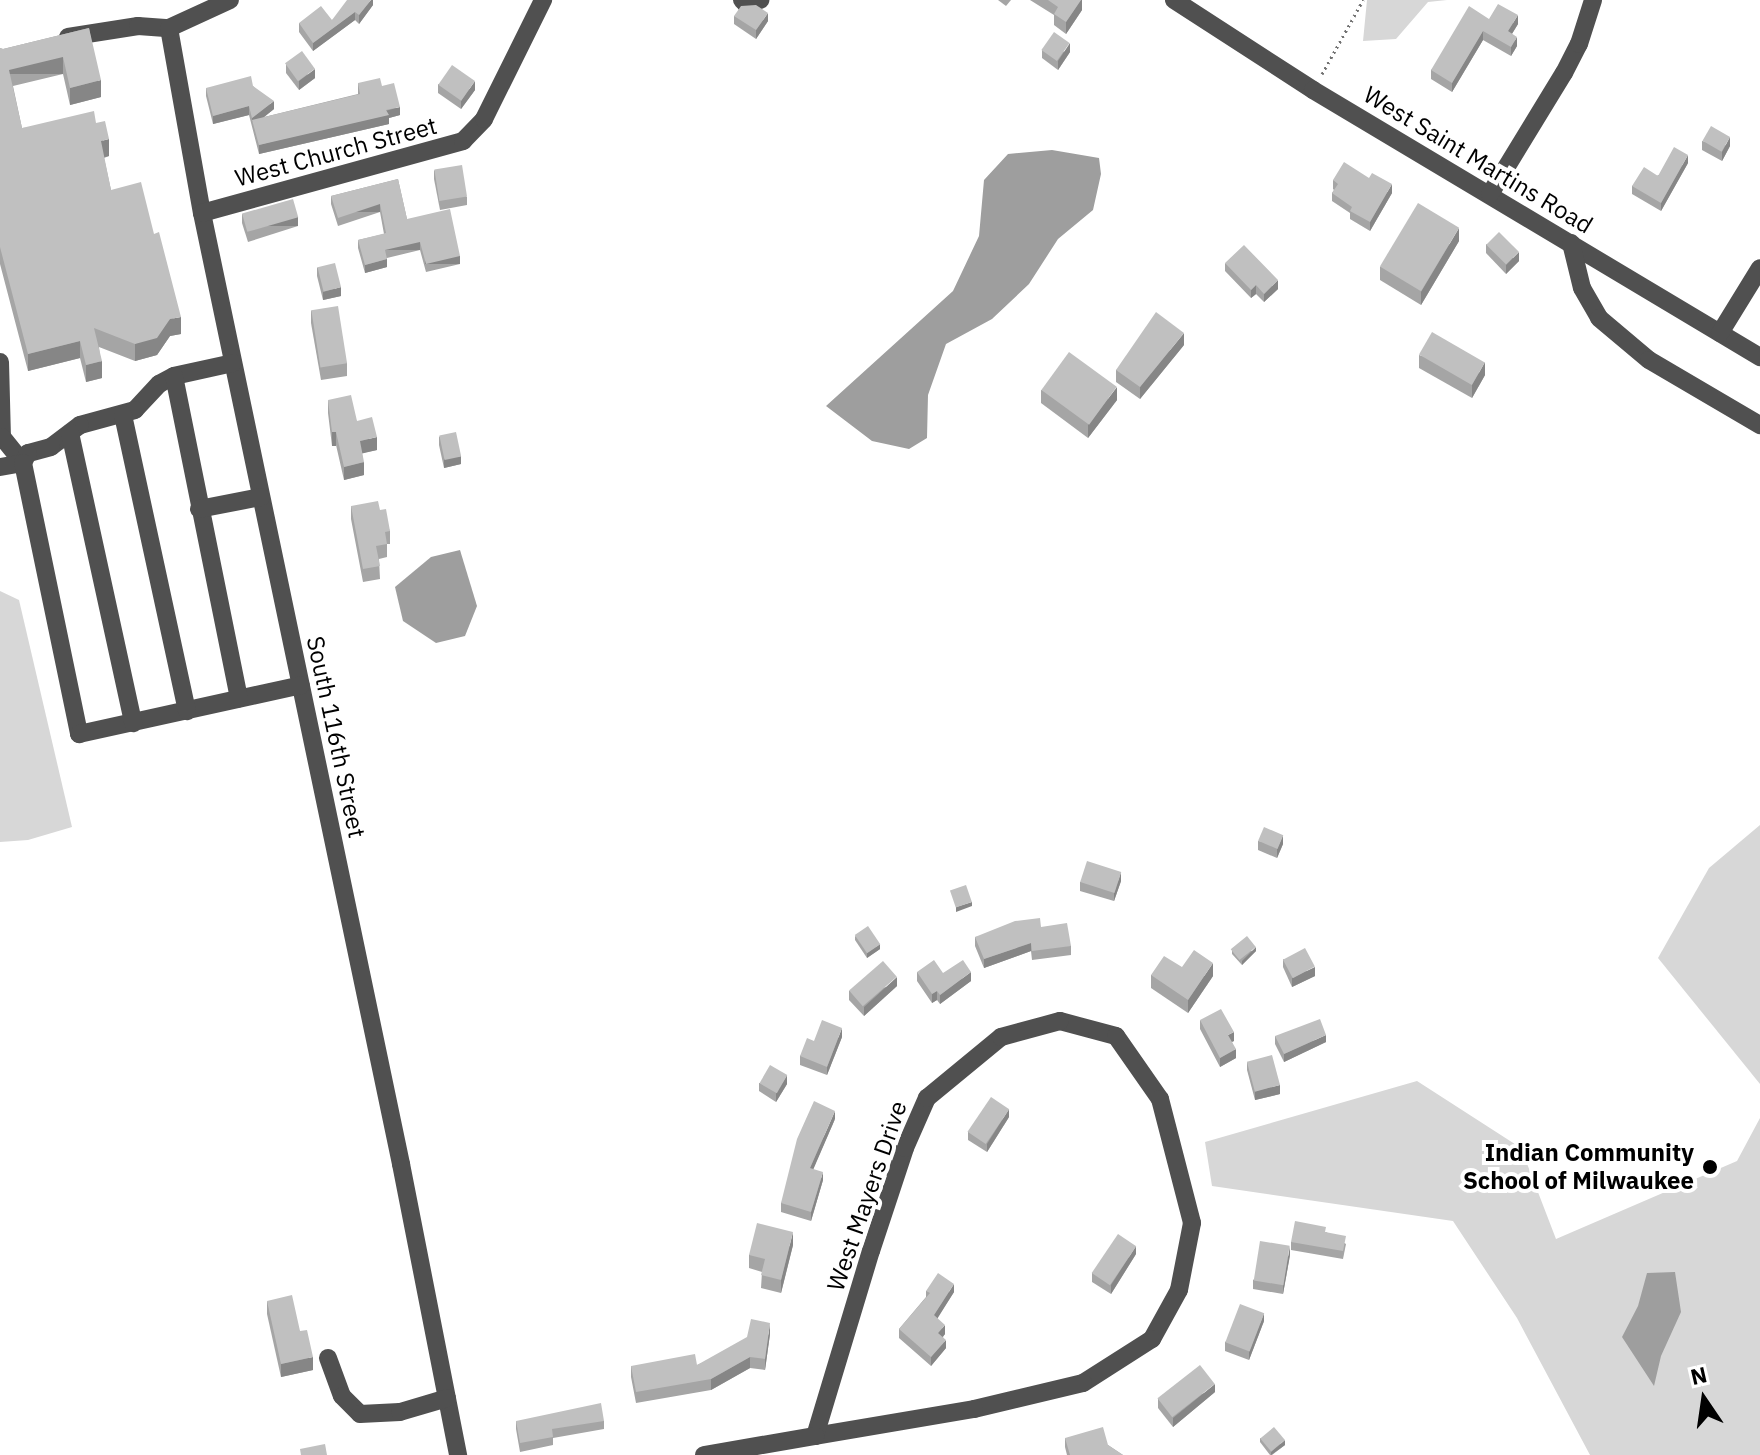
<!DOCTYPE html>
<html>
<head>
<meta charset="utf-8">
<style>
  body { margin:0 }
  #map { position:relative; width:1760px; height:1455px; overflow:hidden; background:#fff; font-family:"IBM Plex Sans",sans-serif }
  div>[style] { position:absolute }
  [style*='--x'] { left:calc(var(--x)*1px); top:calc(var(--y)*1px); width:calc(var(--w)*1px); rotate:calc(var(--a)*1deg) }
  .green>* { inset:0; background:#d7d7d7 }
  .water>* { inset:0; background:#9e9e9e }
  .path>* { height:3px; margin-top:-1.5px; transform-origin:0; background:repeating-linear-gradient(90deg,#727272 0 2px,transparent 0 6px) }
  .minor>* { height:18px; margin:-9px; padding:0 9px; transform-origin:9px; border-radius:9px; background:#505050 }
  .wall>* { inset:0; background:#a5a5a5 }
  .shaded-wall>* { inset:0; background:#868686; transform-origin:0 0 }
  .building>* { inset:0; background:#c0c0c0; transform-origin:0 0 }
  .dots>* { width:22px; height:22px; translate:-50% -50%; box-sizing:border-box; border:4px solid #fff; border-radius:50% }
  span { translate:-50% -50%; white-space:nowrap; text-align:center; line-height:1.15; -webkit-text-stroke:8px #fff; paint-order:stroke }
  .street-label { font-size:24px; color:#000 }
  .poi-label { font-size:24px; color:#000; font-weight:700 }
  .right { translate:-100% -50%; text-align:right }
  .north { position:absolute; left:1664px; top:1359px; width:80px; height:80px; -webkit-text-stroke:6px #fff; paint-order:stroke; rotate:347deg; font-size:22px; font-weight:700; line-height:32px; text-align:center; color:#000 }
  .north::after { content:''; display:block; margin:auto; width:28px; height:36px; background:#000; clip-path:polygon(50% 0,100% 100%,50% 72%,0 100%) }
</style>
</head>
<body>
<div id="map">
  <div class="green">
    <div style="clip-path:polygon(1367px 0,1447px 0,1428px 2px,1396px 39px,1363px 41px)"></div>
    <div style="clip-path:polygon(0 591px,19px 600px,72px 827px,28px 840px,0 842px)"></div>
    <div style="clip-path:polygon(1760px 825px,1760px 1084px,1658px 958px,1709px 868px)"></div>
    <div style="clip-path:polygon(1417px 1081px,1521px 1148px,1556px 1239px,1737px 1161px,1760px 1118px,1760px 1455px,1590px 1455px,1517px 1318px,1453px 1221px,1212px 1186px,1205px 1142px)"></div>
  </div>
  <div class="water">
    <div style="clip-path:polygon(1052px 150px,1099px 158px,1101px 174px,1093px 210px,1058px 239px,1029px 284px,992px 319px,946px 344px,928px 395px,927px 438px,909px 449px,872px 441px,826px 406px,953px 291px,979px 236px,984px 180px,1008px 154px)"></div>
    <div style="clip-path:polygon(460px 550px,477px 606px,465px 636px,436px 643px,403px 621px,395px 587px,431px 557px)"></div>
    <div style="clip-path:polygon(1675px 1272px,1681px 1312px,1661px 1356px,1654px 1386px,1622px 1337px,1638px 1306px,1647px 1273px)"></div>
  </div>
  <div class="path">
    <div style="--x:1322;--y:74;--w:85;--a:-61"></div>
  </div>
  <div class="minor">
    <div style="--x:742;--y:0;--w:6;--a:45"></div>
    <div style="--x:746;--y:4;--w:15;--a:-16"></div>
    <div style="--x:1174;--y:0;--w:166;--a:32.9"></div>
    <div style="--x:1313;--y:90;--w:521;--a:30.85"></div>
    <div style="--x:169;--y:28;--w:188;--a:79.9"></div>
    <div style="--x:202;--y:213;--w:972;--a:78.18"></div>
    <div style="--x:401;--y:1164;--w:297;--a:78.9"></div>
    <div style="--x:68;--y:37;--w:71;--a:-8.9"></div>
    <div style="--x:138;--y:26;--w:31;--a:4"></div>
    <div style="--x:169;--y:28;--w:67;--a:-24.7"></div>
    <div style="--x:1490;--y:194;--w:142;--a:-58.6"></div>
    <div style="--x:1564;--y:73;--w:33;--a:-63"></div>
    <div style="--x:1579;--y:44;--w:46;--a:-72.3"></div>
    <div style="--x:202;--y:213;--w:271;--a:-15.4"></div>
    <div style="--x:463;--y:141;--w:30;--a:-46"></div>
    <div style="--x:484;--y:119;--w:133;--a:-63.6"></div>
    <div style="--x:1571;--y:243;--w:46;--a:76.3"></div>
    <div style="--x:1582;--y:288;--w:34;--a:60"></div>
    <div style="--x:1599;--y:318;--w:65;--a:40"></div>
    <div style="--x:1649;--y:360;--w:129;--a:30.4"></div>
    <div style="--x:1720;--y:333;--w:76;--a:-58.4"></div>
    <div style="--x:0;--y:362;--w:75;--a:88.5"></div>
    <div style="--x:2;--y:437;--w:33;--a:51"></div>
    <div style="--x:23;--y:463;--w:23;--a:170"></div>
    <div style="--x:233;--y:363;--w:60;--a:167.6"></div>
    <div style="--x:174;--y:376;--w:17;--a:152"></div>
    <div style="--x:159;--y:384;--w:35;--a:133"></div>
    <div style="--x:135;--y:410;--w:57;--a:164.7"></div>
    <div style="--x:80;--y:425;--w:36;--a:143"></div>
    <div style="--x:51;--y:447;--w:24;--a:165"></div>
    <div style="--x:28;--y:453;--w:11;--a:117"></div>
    <div style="--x:23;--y:463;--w:277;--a:78.3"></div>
    <div style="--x:79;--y:734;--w:227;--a:-12.4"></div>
    <div style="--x:174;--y:376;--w:329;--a:78.6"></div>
    <div style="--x:123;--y:415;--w:303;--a:77.8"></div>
    <div style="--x:70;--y:433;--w:297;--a:77.7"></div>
    <div style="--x:199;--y:509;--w:63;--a:-11"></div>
    <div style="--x:1060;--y:1021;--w:58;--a:15"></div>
    <div style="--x:1116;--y:1036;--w:77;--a:55.1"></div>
    <div style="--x:1160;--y:1099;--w:128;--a:75.5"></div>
    <div style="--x:1192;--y:1223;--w:68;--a:101"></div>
    <div style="--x:1179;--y:1290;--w:56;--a:118.9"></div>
    <div style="--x:1152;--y:1339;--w:82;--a:147.5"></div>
    <div style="--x:1083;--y:1383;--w:112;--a:166.6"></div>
    <div style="--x:974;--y:1409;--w:161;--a:170.4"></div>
    <div style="--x:815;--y:1436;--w:193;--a:-73.2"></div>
    <div style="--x:871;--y:1251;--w:108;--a:-71.7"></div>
    <div style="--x:905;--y:1148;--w:55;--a:-66.3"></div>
    <div style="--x:927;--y:1098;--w:96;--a:-39.5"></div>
    <div style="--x:1001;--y:1037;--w:61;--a:-15.2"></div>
    <div style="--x:328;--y:1358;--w:40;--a:69.8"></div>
    <div style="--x:342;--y:1396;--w:25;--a:45"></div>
    <div style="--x:360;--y:1414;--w:40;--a:-2.9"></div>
    <div style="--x:400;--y:1412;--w:49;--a:-16.6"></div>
    <div style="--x:704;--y:1455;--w:113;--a:-9.7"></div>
  </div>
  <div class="wall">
    <div style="clip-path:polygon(373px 0,373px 5px,359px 24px,355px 20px,313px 51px,299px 32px,299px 23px,332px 20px)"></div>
    <div style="clip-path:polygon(998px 0,1011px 0,1006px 6px)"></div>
    <div style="clip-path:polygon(1030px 0,1082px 0,1082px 10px,1066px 34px,1054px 25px,1054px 15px)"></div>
    <div style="clip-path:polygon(734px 16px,768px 21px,756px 39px,734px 24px)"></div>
    <div style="clip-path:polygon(1489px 19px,1518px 24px,1512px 34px,1517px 46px,1511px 56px,1483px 40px,1452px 92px,1431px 79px,1431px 70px)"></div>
    <div style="clip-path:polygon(89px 28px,101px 97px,70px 105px,63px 74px,13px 86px,22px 128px,96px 123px,109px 156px,104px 158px,111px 190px,181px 334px,170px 336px,157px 355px,135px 361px,99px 347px,102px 378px,86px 382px,80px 358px,28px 371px,0 264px,0 48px,3px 49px)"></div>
    <div style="clip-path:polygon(1042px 50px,1070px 52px,1058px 70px,1042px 58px)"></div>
    <div style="clip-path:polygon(286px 64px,315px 78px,299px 90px,286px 73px)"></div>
    <div style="clip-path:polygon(358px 83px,382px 86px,400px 115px,389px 118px,389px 124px,259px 154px,249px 115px,213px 124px,206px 96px,206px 88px,253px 86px,274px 109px,264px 117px,358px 94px)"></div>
    <div style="clip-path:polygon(438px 84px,475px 90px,461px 109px,438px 93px)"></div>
    <div style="clip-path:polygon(1702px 141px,1730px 146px,1722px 161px,1702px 150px)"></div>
    <div style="clip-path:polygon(1688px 163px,1661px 211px,1632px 194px,1632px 186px)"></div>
    <div style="clip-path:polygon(434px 170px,467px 197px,467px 205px,440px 210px,434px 179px)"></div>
    <div style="clip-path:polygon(398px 179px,407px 219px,460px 264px,426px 272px,420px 250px,387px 258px,387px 267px,365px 273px,358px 248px,358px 240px,384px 234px,380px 212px,338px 226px,331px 204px,331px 196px)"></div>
    <div style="clip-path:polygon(1333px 180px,1392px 193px,1370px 231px,1350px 219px,1350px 213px,1332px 201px,1332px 193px,1334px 190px,1333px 189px)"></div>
    <div style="clip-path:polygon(242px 214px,298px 226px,248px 242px,242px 223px)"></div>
    <div style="clip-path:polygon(1459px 241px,1421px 305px,1380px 280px,1380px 267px)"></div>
    <div style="clip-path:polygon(1486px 244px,1519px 261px,1506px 274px,1486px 253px)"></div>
    <div style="clip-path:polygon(1225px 263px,1278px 289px,1264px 302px,1256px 294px,1251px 298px,1225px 271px)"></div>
    <div style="clip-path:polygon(317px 267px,341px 296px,323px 300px,317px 276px)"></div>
    <div style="clip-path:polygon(311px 310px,347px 363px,347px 376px,321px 380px,311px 323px)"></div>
    <div style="clip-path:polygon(1184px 345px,1140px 399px,1116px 382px,1116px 370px)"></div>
    <div style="clip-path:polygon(1419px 355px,1485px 375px,1472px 398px,1419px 368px)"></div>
    <div style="clip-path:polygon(1041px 390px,1117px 400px,1088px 438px,1041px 403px)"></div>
    <div style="clip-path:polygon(328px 400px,357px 421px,377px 450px,362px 453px,364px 475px,344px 480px,336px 445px,332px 446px,328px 413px)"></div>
    <div style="clip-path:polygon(439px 436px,461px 464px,444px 468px,439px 445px)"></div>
    <div style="clip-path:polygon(351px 506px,380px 510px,390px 531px,390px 544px,387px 544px,387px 557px,379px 559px,380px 579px,363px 582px,351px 519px)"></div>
    <div style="clip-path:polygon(1258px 841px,1283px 844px,1277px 858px,1258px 850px)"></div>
    <div style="clip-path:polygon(1121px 881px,1114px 901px,1080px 891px,1080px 882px)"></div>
    <div style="clip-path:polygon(1041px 927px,1071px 946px,1071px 955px,1032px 960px,1031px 951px,984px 968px,975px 946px,975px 937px)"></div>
    <div style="clip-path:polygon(855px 936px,880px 949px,867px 958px,855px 940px)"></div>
    <div style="clip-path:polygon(1232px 950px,1256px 951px,1242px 965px,1232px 954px)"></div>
    <div style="clip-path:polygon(1283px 959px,1315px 976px,1292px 987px,1283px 967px)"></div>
    <div style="clip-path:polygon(917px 972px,943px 973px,971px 981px,940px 1004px,937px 1000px,932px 1003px,917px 981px)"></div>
    <div style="clip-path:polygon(1151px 975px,1213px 976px,1188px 1013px,1151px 988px)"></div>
    <div style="clip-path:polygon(897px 986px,864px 1016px,849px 1000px,849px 991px)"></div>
    <div style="clip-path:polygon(1200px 1020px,1234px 1041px,1232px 1042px,1236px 1058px,1220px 1067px,1200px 1029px)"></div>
    <div style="clip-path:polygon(1275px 1036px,1326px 1042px,1284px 1062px,1275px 1044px)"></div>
    <div style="clip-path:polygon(842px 1037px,827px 1075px,800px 1065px,800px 1056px,814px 1041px)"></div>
    <div style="clip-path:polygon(1247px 1062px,1280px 1094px,1255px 1100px,1247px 1070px)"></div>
    <div style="clip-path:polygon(759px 1083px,787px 1084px,776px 1102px,759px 1091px)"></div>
    <div style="clip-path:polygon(1009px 1117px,987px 1152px,968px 1140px,968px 1132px)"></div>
    <div style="clip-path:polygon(835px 1119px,813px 1169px,823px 1180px,811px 1221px,781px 1212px,781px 1203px)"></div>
    <div style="clip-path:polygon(1326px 1232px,1346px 1244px,1343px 1259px,1291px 1250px,1291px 1242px)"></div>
    <div style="clip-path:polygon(793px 1245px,781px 1293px,761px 1288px,762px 1272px,749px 1268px,749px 1255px)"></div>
    <div style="clip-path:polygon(1136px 1254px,1111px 1294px,1092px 1282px,1092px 1273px)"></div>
    <div style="clip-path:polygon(1290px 1255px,1283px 1294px,1253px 1289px,1253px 1280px)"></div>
    <div style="clip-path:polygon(926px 1291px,954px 1292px,937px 1318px,945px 1334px,943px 1337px,946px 1348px,931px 1366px,899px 1338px,899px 1329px,926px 1297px)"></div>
    <div style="clip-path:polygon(267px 1301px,300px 1331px,313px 1370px,281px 1377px,267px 1314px)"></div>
    <div style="clip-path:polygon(1264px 1321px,1249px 1360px,1225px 1351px,1225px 1342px)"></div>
    <div style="clip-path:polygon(770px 1334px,765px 1370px,750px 1368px,711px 1390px,636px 1403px,631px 1377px,631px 1366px,697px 1365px)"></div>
    <div style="clip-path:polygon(1215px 1392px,1173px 1427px,1158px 1408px,1158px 1399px)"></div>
    <div style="clip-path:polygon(516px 1421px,604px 1421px,604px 1429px,553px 1438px,553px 1445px,520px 1452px,516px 1429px)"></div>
    <div style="clip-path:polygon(1065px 1438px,1108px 1445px,1123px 1455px,1067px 1455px,1065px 1447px)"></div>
    <div style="clip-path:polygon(1260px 1438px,1285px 1445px,1272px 1455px,1270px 1455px,1260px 1442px)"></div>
  </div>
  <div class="shaded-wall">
    <div style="clip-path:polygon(371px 0,373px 0,373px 5px,359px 24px,359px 15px)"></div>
    <div style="clip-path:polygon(1081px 0,1082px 0,1082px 10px,1066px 34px,1066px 22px)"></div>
    <div style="clip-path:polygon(355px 12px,355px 20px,313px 51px,313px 43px)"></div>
    <div style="clip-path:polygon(768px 13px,768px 21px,756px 39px,756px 30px)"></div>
    <div style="clip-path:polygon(1518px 15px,1518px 24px,1508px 40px,1508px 31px)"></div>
    <div style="clip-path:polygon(1483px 31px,1483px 40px,1452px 92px,1452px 83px)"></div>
    <div style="clip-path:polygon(1517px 37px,1517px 46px,1511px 56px,1511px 47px)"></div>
    <div style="clip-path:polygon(1070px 43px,1070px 52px,1058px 70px,1058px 61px)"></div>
    <div style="left:63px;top:57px;width:17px;height:56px;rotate:90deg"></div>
    <div style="clip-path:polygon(315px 69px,315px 78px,299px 90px,299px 81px)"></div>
    <div style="clip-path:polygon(101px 80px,101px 97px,70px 105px,70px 88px)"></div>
    <div style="clip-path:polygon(475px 81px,475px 90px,461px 109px,461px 101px)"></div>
    <div style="clip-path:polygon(274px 101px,274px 109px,254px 125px,252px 120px,252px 127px,252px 118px)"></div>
    <div style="clip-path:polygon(249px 106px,249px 115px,213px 124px,213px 116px)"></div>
    <div style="clip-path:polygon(400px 107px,400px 115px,389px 118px,389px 124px,259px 154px,259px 145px)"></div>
    <div style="clip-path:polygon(1730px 137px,1730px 146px,1722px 161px,1722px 152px)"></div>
    <div style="clip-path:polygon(109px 139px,109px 156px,101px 158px,101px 141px)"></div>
    <div style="clip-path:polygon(1688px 155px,1688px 163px,1661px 211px,1661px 203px)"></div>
    <div style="clip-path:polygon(1392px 184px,1392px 193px,1370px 231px,1370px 222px)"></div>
    <div style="left:380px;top:204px;width:8px;height:44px;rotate:90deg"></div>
    <div style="left:298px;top:217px;width:9px;height:52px;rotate:90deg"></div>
    <div style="clip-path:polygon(1459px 228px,1459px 241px,1421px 305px,1421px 292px)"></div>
    <div style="left:420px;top:242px;width:8px;height:36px;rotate:90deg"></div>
    <div style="clip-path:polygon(1519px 252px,1519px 261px,1506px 274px,1506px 265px)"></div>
    <div style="left:460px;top:256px;width:8px;height:35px;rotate:90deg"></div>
    <div style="clip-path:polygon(387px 259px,387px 267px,365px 273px,365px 265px)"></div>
    <div style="clip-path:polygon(1278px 280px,1278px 289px,1264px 302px,1264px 294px)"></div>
    <div style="clip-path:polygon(1256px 285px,1256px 294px,1251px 298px,1251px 290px)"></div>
    <div style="clip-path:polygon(341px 287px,341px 296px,323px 300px,323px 292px)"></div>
    <div style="clip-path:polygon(181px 317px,181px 334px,170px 336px,157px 355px,135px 361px,135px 344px,170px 319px)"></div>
    <div style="clip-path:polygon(1184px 333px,1184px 345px,1140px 399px,1140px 387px)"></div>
    <div style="clip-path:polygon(80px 341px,80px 358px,28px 371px,28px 354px)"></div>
    <div style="clip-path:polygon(102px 361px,102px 378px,86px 382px,86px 365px)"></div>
    <div style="clip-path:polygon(1485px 362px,1485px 375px,1472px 398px,1472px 385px)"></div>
    <div style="clip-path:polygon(1117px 387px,1117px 400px,1088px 438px,1088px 425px)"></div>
    <div style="left:332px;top:432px;width:4px;height:14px"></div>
    <div style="clip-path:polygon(377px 437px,377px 450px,360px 454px,360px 441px)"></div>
    <div style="clip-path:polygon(461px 456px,461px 464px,444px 468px,444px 459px)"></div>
    <div style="clip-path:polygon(364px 462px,364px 475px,344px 480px,344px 467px)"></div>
    <div style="clip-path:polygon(1283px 835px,1283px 844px,1277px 858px,1277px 849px)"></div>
    <div style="clip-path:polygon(1121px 872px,1121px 881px,1114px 901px,1114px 893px)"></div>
    <div style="clip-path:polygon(972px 902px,972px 906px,956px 912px,956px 907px)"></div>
    <div style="clip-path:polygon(1031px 943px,1031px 951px,984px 968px,984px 959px)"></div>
    <div style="clip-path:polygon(880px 944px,880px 949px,867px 958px,867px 953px)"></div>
    <div style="clip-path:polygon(1256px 947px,1256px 951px,1242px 965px,1242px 961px)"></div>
    <div style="clip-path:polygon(1213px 963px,1213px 976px,1188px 1013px,1188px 1000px)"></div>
    <div style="clip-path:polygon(1315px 967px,1315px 976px,1292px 987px,1292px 978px)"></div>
    <div style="clip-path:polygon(971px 972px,971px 981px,940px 1004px,940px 995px)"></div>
    <div style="clip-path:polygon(897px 977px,897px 986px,864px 1016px,864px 1007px)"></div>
    <div style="clip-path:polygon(937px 991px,937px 1000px,932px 1003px,932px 994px)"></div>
    <div style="clip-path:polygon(842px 1028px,842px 1037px,827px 1075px,827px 1067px)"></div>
    <div style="clip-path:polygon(1234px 1032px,1234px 1041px,1228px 1043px,1228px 1035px)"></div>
    <div style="clip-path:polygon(1326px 1035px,1326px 1042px,1284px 1062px,1284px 1054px)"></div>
    <div style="clip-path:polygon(1236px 1049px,1236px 1058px,1220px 1067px,1220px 1058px)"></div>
    <div style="clip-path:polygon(787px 1075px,787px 1084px,776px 1102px,776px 1093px)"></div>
    <div style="clip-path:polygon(1280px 1085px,1280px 1094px,1255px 1100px,1255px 1091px)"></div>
    <div style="clip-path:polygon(1009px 1109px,1009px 1117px,987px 1152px,987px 1144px)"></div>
    <div style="clip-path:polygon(835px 1111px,835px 1119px,810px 1177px,810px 1168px)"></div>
    <div style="clip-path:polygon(823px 1172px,823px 1180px,811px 1221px,811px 1212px)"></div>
    <div style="clip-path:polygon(793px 1232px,793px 1245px,781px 1293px,781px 1280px)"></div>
    <div style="clip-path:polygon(1136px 1246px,1136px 1254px,1111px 1294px,1111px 1285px)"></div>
    <div style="clip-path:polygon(1290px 1246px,1290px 1255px,1283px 1294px,1283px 1286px)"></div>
    <div style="clip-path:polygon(954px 1284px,954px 1292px,934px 1324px,934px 1315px)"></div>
    <div style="clip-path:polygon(1264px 1313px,1264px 1321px,1249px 1360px,1249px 1352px)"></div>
    <div style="clip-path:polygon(770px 1323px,770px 1334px,765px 1370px,765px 1359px)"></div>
    <div style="clip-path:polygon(945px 1325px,945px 1334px,938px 1342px,938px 1333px)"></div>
    <div style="clip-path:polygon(946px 1340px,946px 1348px,931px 1366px,931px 1357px)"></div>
    <div style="clip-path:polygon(313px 1357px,313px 1370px,281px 1377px,281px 1364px)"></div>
    <div style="clip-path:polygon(750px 1357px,750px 1368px,711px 1390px,711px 1379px)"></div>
    <div style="clip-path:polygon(1215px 1384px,1215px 1392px,1173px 1427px,1173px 1418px)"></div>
    <div style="clip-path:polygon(1285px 1440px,1285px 1445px,1271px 1455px,1271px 1452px)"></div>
  </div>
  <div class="building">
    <div style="clip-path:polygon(347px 0,371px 0,359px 15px,355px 12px,313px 43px,299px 23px,321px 6px,332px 20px)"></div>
    <div style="clip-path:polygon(1048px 0,1081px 0,1066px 22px,1054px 14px,1058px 7px)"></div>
    <div style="clip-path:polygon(1498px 4px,1518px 15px,1508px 31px,1517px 37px,1511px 47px,1483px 31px,1452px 83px,1431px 70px,1469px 6px,1489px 19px)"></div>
    <div style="clip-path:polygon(756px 5px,768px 13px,756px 30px,734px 16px,741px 6px)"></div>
    <div style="clip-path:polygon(89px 28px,101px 80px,70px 88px,63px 57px,9px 70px,22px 128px,94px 111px,96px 123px,105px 121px,109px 139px,101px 141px,111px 190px,141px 182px,154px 234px,159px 232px,181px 317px,170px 319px,157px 338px,135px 344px,94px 328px,102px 361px,86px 365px,80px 341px,28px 354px,0 247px,0 48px,3px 49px)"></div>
    <div style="left:1054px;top:32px;width:19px;height:22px;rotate:35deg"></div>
    <div style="left:302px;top:51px;width:22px;height:21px;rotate:54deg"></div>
    <div style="left:452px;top:65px;width:28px;height:24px;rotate:35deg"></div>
    <div style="clip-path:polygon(251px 76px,253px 86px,274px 101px,252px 118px,249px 106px,213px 116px,206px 88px)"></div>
    <div style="clip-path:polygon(380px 78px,382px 86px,394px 83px,400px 107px,386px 110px,389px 115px,259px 145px,252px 120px,360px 94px,358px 83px)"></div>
    <div style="left:1711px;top:126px;width:22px;height:17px;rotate:30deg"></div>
    <div style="clip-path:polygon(1674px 147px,1688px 155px,1661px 203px,1632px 186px,1644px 167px,1658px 176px)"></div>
    <div style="clip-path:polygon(1344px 162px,1369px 178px,1372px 173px,1392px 184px,1370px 222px,1350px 211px,1352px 207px,1332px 193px,1338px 184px,1333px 180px)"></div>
    <div style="left:462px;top:165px;width:32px;height:28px;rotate:81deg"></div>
    <div style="clip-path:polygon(398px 179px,407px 219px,450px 209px,460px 256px,426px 264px,420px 242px,385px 250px,387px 259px,365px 265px,358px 240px,386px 233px,380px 204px,338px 218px,331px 196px)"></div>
    <div style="left:293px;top:199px;width:19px;height:53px;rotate:74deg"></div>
    <div style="left:1418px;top:203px;width:48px;height:74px;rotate:31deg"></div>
    <div style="left:1499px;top:232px;width:28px;height:18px;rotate:45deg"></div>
    <div style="clip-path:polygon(1244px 245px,1278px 280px,1264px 294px,1256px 285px,1251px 290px,1225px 263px)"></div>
    <div style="left:335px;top:263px;width:25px;height:18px;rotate:76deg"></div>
    <div style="left:338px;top:306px;width:58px;height:27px;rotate:81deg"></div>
    <div style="clip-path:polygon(1156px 312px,1184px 333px,1140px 387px,1116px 370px)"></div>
    <div style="left:1432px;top:332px;width:61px;height:26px;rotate:30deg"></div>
    <div style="left:1069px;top:352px;width:59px;height:47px;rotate:36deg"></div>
    <div style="clip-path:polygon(351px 395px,357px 421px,372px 417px,377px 437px,360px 441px,364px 462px,344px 467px,336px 432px,332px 432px,328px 400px)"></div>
    <div style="left:456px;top:432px;width:25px;height:17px;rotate:78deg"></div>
    <div style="clip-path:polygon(378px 501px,380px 510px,386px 509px,390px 531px,385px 532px,387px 544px,376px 546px,380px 566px,363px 569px,351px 506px)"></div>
    <div style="left:1264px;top:827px;width:21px;height:15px;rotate:23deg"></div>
    <div style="left:1087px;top:861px;width:36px;height:22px;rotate:18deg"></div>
    <div style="left:966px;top:885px;width:18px;height:17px;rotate:71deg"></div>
    <div style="clip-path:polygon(1040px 918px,1041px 927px,1067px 923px,1071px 946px,1032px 951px,1031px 943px,984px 959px,975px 937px,1015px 921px)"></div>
    <div style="left:868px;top:926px;width:22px;height:16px;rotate:56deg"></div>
    <div style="left:1247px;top:936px;width:14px;height:21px;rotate:51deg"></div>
    <div style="left:1305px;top:948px;width:21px;height:25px;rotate:62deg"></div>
    <div style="clip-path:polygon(1194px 950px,1213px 963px,1188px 1000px,1151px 975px,1164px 956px,1182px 967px)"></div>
    <div style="clip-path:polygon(934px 960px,943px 973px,963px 960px,971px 972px,940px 995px,937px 991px,932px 994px,917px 972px)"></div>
    <div style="left:883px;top:961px;width:21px;height:45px;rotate:49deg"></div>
    <div style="clip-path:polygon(1221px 1009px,1234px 1032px,1228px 1035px,1236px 1049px,1220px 1058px,1200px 1020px)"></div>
    <div style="clip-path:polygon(1320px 1019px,1326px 1035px,1284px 1054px,1275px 1036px)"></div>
    <div style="clip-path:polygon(822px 1020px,842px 1028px,827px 1067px,800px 1056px,807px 1038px,814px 1041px)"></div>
    <div style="left:1272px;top:1055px;width:31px;height:26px;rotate:75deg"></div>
    <div style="left:770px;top:1065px;width:20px;height:21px;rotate:30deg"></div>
    <div style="left:991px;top:1097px;width:22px;height:42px;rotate:34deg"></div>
    <div style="clip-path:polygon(814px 1101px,835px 1111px,810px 1168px,823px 1172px,811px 1212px,781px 1203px,797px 1139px)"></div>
    <div style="clip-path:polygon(1295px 1221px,1326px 1227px,1325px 1232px,1346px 1236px,1343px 1251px,1291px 1242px)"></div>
    <div style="clip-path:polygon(757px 1223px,793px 1232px,781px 1280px,761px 1275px,765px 1259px,749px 1255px)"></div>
    <div style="left:1118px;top:1234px;width:22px;height:47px;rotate:34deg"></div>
    <div style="left:1260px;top:1241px;width:30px;height:40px;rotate:9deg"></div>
    <div style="clip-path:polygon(938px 1273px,954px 1284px,934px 1315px,945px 1325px,938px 1333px,946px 1340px,931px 1357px,899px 1329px,930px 1293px,926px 1291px)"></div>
    <div style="clip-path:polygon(292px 1295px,300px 1331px,307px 1330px,313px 1357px,281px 1364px,267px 1301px)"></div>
    <div style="left:1240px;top:1304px;width:26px;height:41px;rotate:21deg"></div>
    <div style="clip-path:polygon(751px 1319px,770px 1323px,765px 1359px,750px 1357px,711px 1379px,636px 1392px,631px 1366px,695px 1354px,697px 1365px,747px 1337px)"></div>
    <div style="left:1200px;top:1365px;width:24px;height:54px;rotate:52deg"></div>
    <div style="clip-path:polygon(601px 1403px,604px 1421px,552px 1429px,553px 1437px,520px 1443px,516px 1421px)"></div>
    <div style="clip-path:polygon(1103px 1427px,1108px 1445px,1123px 1455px,1070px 1455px,1065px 1438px)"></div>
    <div style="left:1274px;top:1427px;width:17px;height:18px;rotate:50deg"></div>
    <div style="clip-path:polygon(325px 1444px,327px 1455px,301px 1455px,300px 1449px)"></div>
  </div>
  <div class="dots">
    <div style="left:1710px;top:1167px;background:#000"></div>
  </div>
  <div class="street-label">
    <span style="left:336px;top:152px;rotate:-15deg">West Church Street</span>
    <span style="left:1478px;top:160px;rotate:31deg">West Saint Martins Road</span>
    <span style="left:336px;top:737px;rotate:78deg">South 116th Street</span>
    <span style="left:867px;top:1196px;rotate:-71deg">West Mayers Drive</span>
  </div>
  <div class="poi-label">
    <span class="right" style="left:1694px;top:1167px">Indian Community<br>School of Milwaukee</span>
  </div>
  <div class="north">N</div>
</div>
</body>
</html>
